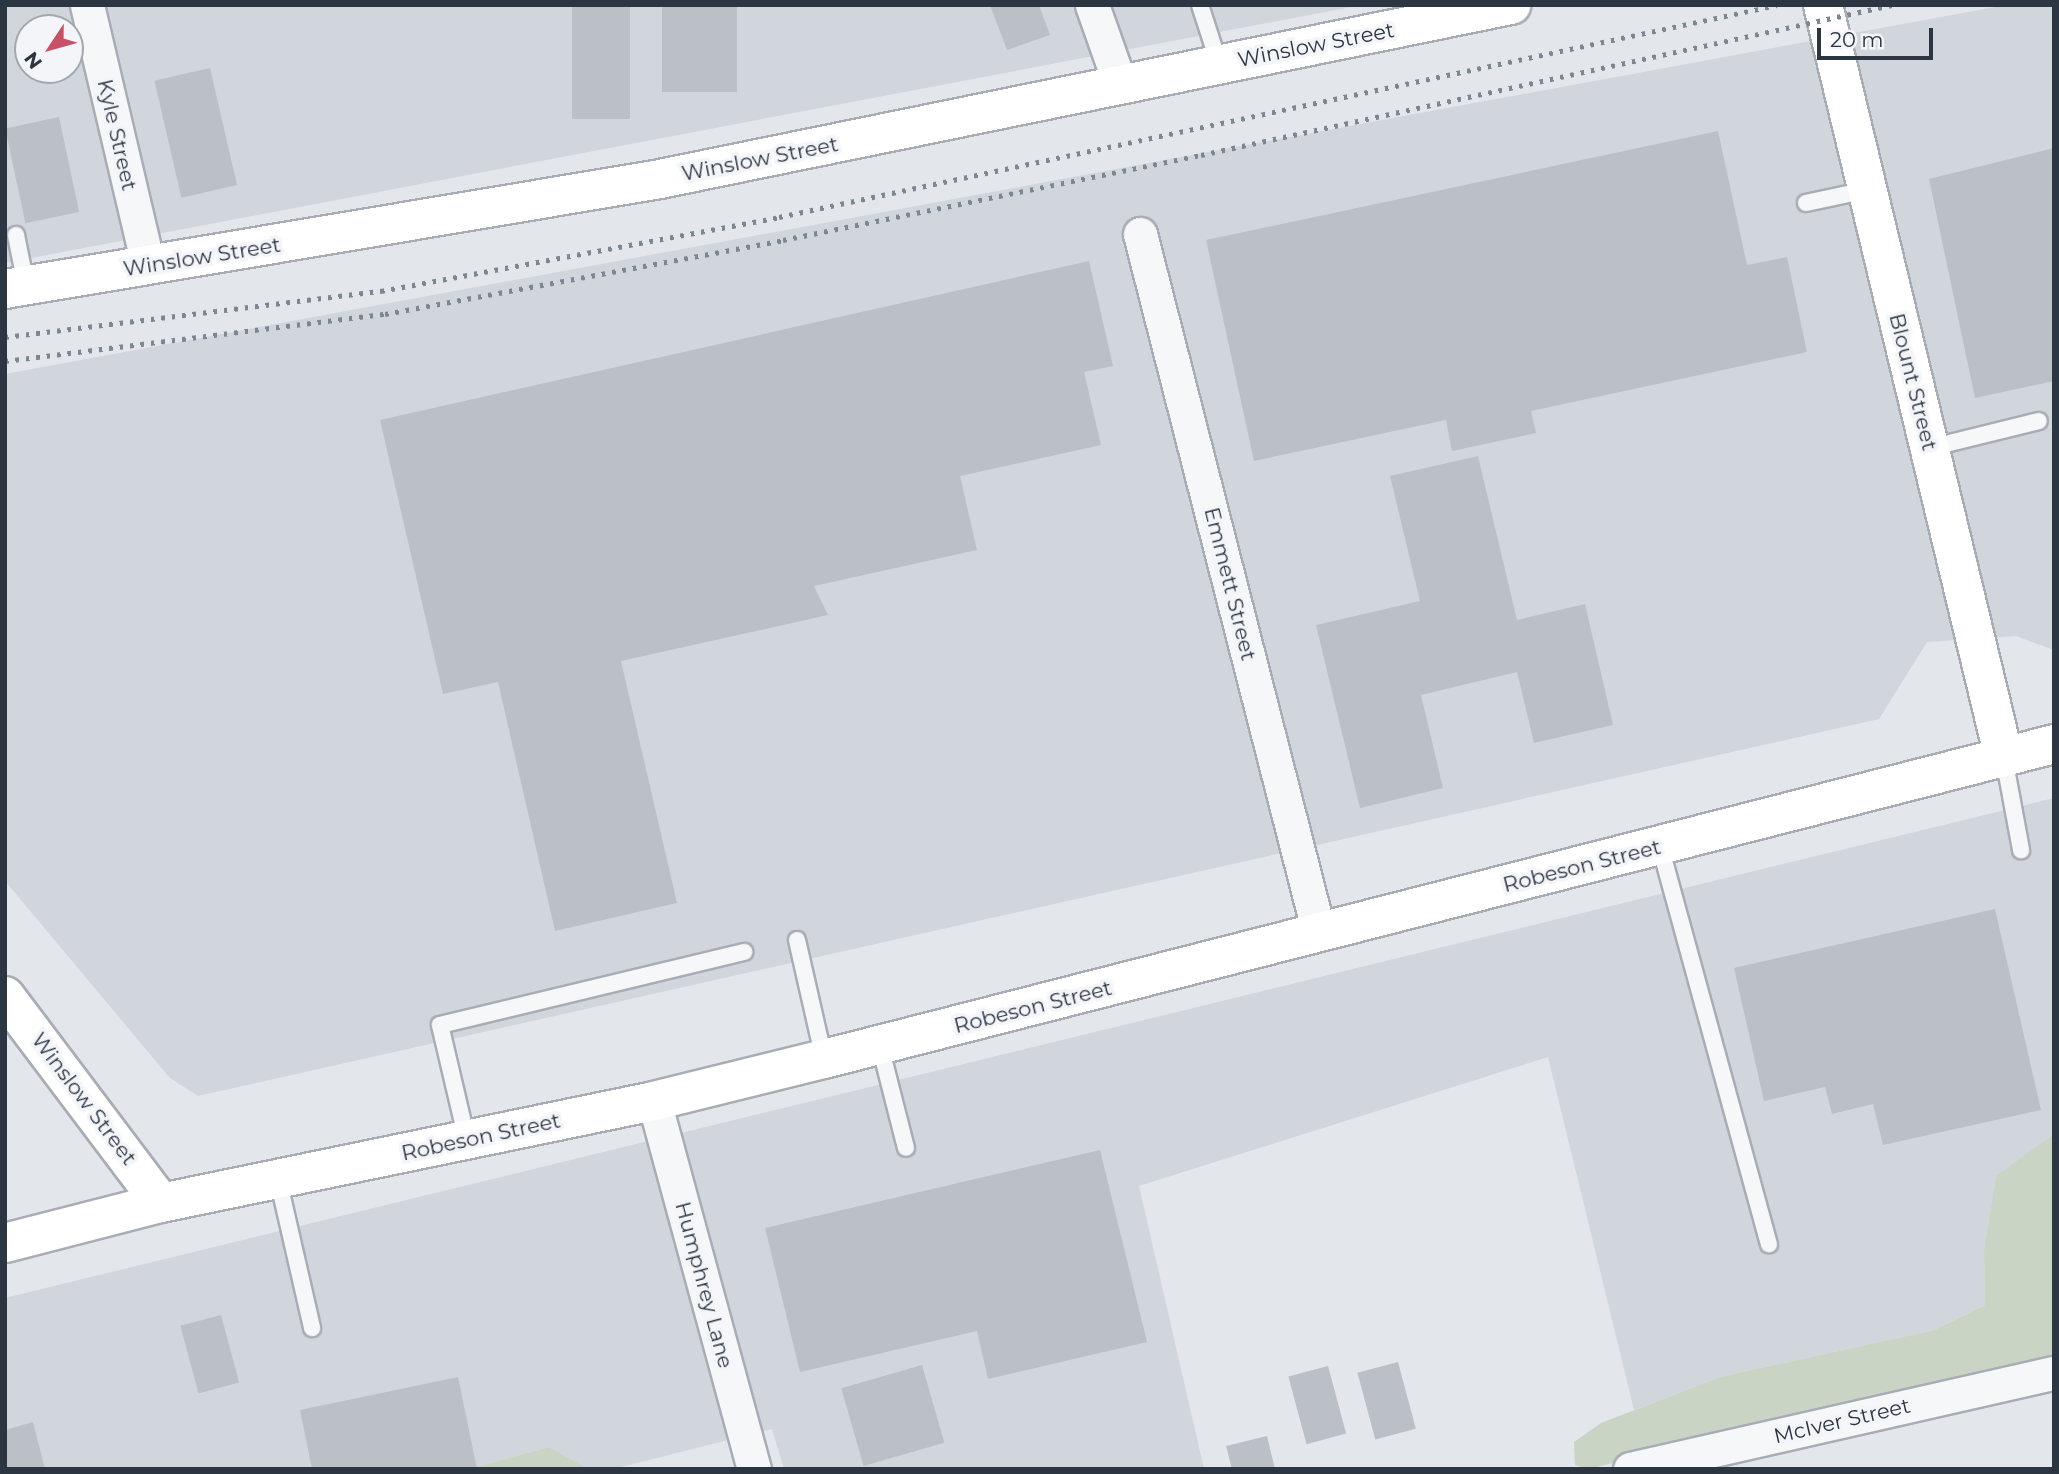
<!DOCTYPE html>
<html>
<head>
<meta charset="utf-8">
<style>
  body { margin:0 }
  #map { position:relative; width:2059px; height:1474px; overflow:hidden; background:#e3e6eb; font-family:Montserrat,sans-serif }
  div>[style] { position:absolute }
  [style*='--x'] { left:calc(var(--x)*1px); top:calc(var(--y)*1px); width:calc(var(--w)*1px); rotate:calc(var(--a)*1deg) }
  .built>* { inset:0; background:#d1d6dc }
  .green>* { inset:0; background:#c9d4c5 }
  .building>* { inset:0; background:#bbc0c7; transform-origin:0 0 }
  .roads { filter:drop-shadow(2px 0 #a8adb5) drop-shadow(-2px 0 #a8adb5) drop-shadow(0 2px #a8adb5) drop-shadow(0 -2px #a8adb5) }
  .lane>* { height:16px; margin:-8px; padding:0 8px; transform-origin:8px; border-radius:8px; background:#f6f7f9 }
  .street>* { height:33px; margin:-16.5px; padding:0 16.5px; transform-origin:16.5px; border-radius:16.5px; background:#f6f7f9 }
  .secondary>* { height:38px; margin:-19px; padding:0 19px; transform-origin:19px; border-radius:19px; background:#fff }
  .primary>* { height:38px; margin:-19px; padding:0 19px; transform-origin:19px; border-radius:19px; background:#fff }
  .rail>* { height:5px; margin-top:-2.5px; transform-origin:0; background:repeating-linear-gradient(90deg,#7d8793 0 3.5px,transparent 0 10.5px) }
  span { translate:-50% -50%; white-space:nowrap; text-align:center; line-height:1.15; -webkit-text-stroke:7px #f3f5f8; paint-order:stroke }
  .street-label { font-size:21px; color:#2c3542 }
  .frame { position:absolute; inset:0; border:7px solid #2c3542; pointer-events:none }
  .north { position:absolute; left:14px; top:14px; width:70px; height:70px; box-sizing:border-box; background:#f3f5f8; border:2px solid #a3a8af; border-radius:50%; rotate:234deg; font-size:19px; font-weight:700; line-height:28px; text-align:center; color:#2c3542 }
  .north::after { content:''; display:block; margin:auto; width:24px; height:32px; background:#c85068; clip-path:polygon(50% 0,100% 100%,50% 72%,0 100%) }
  .scale { position:absolute; left:1817px; top:28px; width:116px; height:32px; box-sizing:border-box; border:4px solid #2c3542; border-top:0; padding-left:9px; font-size:21px; line-height:24px; white-space:nowrap; color:#2c3542; -webkit-text-stroke:5px #f3f5f8; paint-order:stroke }
</style>
</head>
<body>
<div id="map">
  <div class="built">
    <div style="clip-path:polygon(evenodd,5px 5px,1362px 5px,5px 263px,5px 5px,28px 28px,70px 28px,70px 70px,28px 70px,28px 28px)"></div>
    <div style="clip-path:polygon(2006px 5px,2054px 5px,2054px 650px,2016px 636px,1927px 642px,1879px 719px,198px 1096px,170px 1078px,5px 881px,5px 374px)"></div>
    <div style="clip-path:polygon(2054px 798px,2054px 1134px,1996px 1177px,1984px 1249px,1985px 1305px,1934px 1330px,1720px 1377px,1634px 1410px,1548px 1057px,1139px 1186px,1204px 1469px,784px 1469px,772px 1429px,613px 1469px,589px 1469px,549px 1447px,467px 1469px,5px 1469px,5px 1298px)"></div>
  </div>
  <div class="green">
    <div style="clip-path:polygon(2054px 1134px,2054px 1358px,1588px 1469px,1575px 1465px,1574px 1442px,1601px 1423px,1720px 1377px,1934px 1330px,1985px 1305px,1984px 1249px,1996px 1176px)"></div>
    <div style="clip-path:polygon(549px 1447px,589px 1469px,467px 1469px)"></div>
  </div>
  <div class="building">
    <div style="left:572px;top:5px;width:58px;height:114px"></div>
    <div style="left:662px;top:5px;width:75px;height:87px"></div>
    <div style="clip-path:polygon(990px 5px,1039px 5px,1050px 35px,1007px 50px)"></div>
    <div style="left:210px;top:68px;width:120px;height:57px;rotate:77deg"></div>
    <div style="left:59px;top:117px;width:97px;height:55px;rotate:78deg"></div>
    <div style="clip-path:polygon(1718px 131px,1747px 265px,1787px 257px,1807px 352px,1531px 411px,1536px 433px,1452px 451px,1446px 420px,1254px 461px,1206px 240px)"></div>
    <div style="clip-path:polygon(2054px 148px,2054px 381px,1975px 398px,1929px 179px)"></div>
    <div style="clip-path:polygon(1089px 261px,1113px 366px,1084px 372px,1101px 445px,960px 476px,977px 550px,814px 586px,828px 615px,621px 661px,677px 903px,555px 931px,498px 682px,443px 694px,380px 420px)"></div>
    <div style="clip-path:polygon(1478px 456px,1517px 620px,1585px 604px,1613px 725px,1534px 743px,1517px 672px,1421px 695px,1443px 788px,1360px 808px,1316px 625px,1420px 601px,1390px 476px)"></div>
    <div style="clip-path:polygon(1995px 909px,2041px 1110px,1883px 1145px,1873px 1104px,1832px 1114px,1825px 1087px,1764px 1101px,1734px 968px)"></div>
    <div style="clip-path:polygon(1100px 1150px,1147px 1342px,988px 1379px,977px 1331px,800px 1372px,765px 1228px)"></div>
    <div style="left:221px;top:1315px;width:70px;height:42px;rotate:75deg"></div>
    <div style="left:1398px;top:1362px;width:69px;height:42px;rotate:75deg"></div>
    <div style="left:922px;top:1365px;width:81px;height:84px;rotate:74deg"></div>
    <div style="left:1328px;top:1366px;width:70px;height:41px;rotate:75deg"></div>
    <div style="clip-path:polygon(458px 1377px,477px 1469px,312px 1469px,300px 1410px)"></div>
    <div style="clip-path:polygon(33px 1422px,45px 1469px,5px 1469px,5px 1430px)"></div>
    <div style="clip-path:polygon(1267px 1436px,1275px 1469px,1232px 1469px,1226px 1446px)"></div>
  </div>
  <div class="roads">
    <div class="lane">
      <div style="--x:1200;--y:5;--w:62;--a:72.1"></div>
      <div style="--x:1806;--y:203;--w:62;--a:-12"></div>
      <div style="--x:16;--y:235;--w:51;--a:78.7"></div>
      <div style="--x:1929;--y:448;--w:113;--a:-13.8"></div>
      <div style="--x:2004;--y:758;--w:94;--a:79.5"></div>
      <div style="--x:1660;--y:846;--w:413;--a:74.7"></div>
      <div style="--x:797;--y:940;--w:122;--a:77.2"></div>
      <div style="--x:880;--y:1046;--w:105;--a:75.7"></div>
      <div style="--x:467;--y:1140;--w:118;--a:-103.2"></div>
      <div style="--x:440;--y:1025;--w:313;--a:-13.5"></div>
      <div style="--x:278;--y:1179;--w:153;--a:77.1"></div>
    </div>
    <div class="street">
      <div style="--x:87;--y:5;--w:267;--a:76.8"></div>
      <div style="--x:1092;--y:5;--w:84;--a:70.5"></div>
      <div style="--x:1140;--y:234;--w:722;--a:75.64"></div>
      <div style="--x:654;--y:1101;--w:381;--a:74.8"></div>
      <div style="--x:1630;--y:1469;--w:435;--a:-12.8"></div>
    </div>
    <div class="secondary">
      <div style="--x:1823;--y:5;--w:774;--a:76.48"></div>
      <div style="--x:5;--y:289;--w:664;--a:-9.53"></div>
      <div style="--x:660;--y:179;--w:869;--a:-11.56"></div>
      <div style="--x:5;--y:996;--w:259;--a:53"></div>
    </div>
    <div class="primary">
      <div style="--x:5;--y:1243;--w:161;--a:-14.4"></div>
      <div style="--x:161;--y:1203;--w:503;--a:-11.69"></div>
      <div style="--x:654;--y:1101;--w:175;--a:-13.9"></div>
      <div style="--x:824;--y:1059;--w:1270;--a:-14.36"></div>
    </div>
  </div>
  <div class="rail">
    <div style="--x:5;--y:337;--w:379;--a:-7"></div>
    <div style="--x:381;--y:291;--w:405;--a:-10.5"></div>
    <div style="--x:779;--y:217;--w:1020;--a:-11.99"></div>
    <div style="--x:5;--y:361;--w:383;--a:-7.1"></div>
    <div style="--x:385;--y:314;--w:405;--a:-10.5"></div>
    <div style="--x:783;--y:240;--w:427;--a:-11.5"></div>
    <div style="--x:1201;--y:155;--w:707;--a:-12.25"></div>
  </div>
  <div class="street-label">
    <span style="left:1316px;top:45px;rotate:-11deg">Winslow Street</span>
    <span style="left:117px;top:135px;rotate:77deg">Kyle Street</span>
    <span style="left:760px;top:159px;rotate:-11deg">Winslow Street</span>
    <span style="left:202px;top:257px;rotate:-9deg">Winslow Street</span>
    <span style="left:1913px;top:382px;rotate:76deg">Blount Street</span>
    <span style="left:1230px;top:584px;rotate:76deg">Emmett Street</span>
    <span style="left:1582px;top:866px;rotate:-14deg">Robeson Street</span>
    <span style="left:1033px;top:1007px;rotate:-14deg">Robeson Street</span>
    <span style="left:84px;top:1099px;rotate:53deg">Winslow Street</span>
    <span style="left:481px;top:1137px;rotate:-12deg">Robeson Street</span>
    <span style="left:704px;top:1285px;rotate:75deg">Humphrey Lane</span>
    <span style="left:1842px;top:1421px;rotate:-13deg">McIver Street</span>
  </div>
  <div class="frame"></div>
  <div class="north">N</div>
  <div class="scale">20 m</div>
</div>
</body>
</html>
